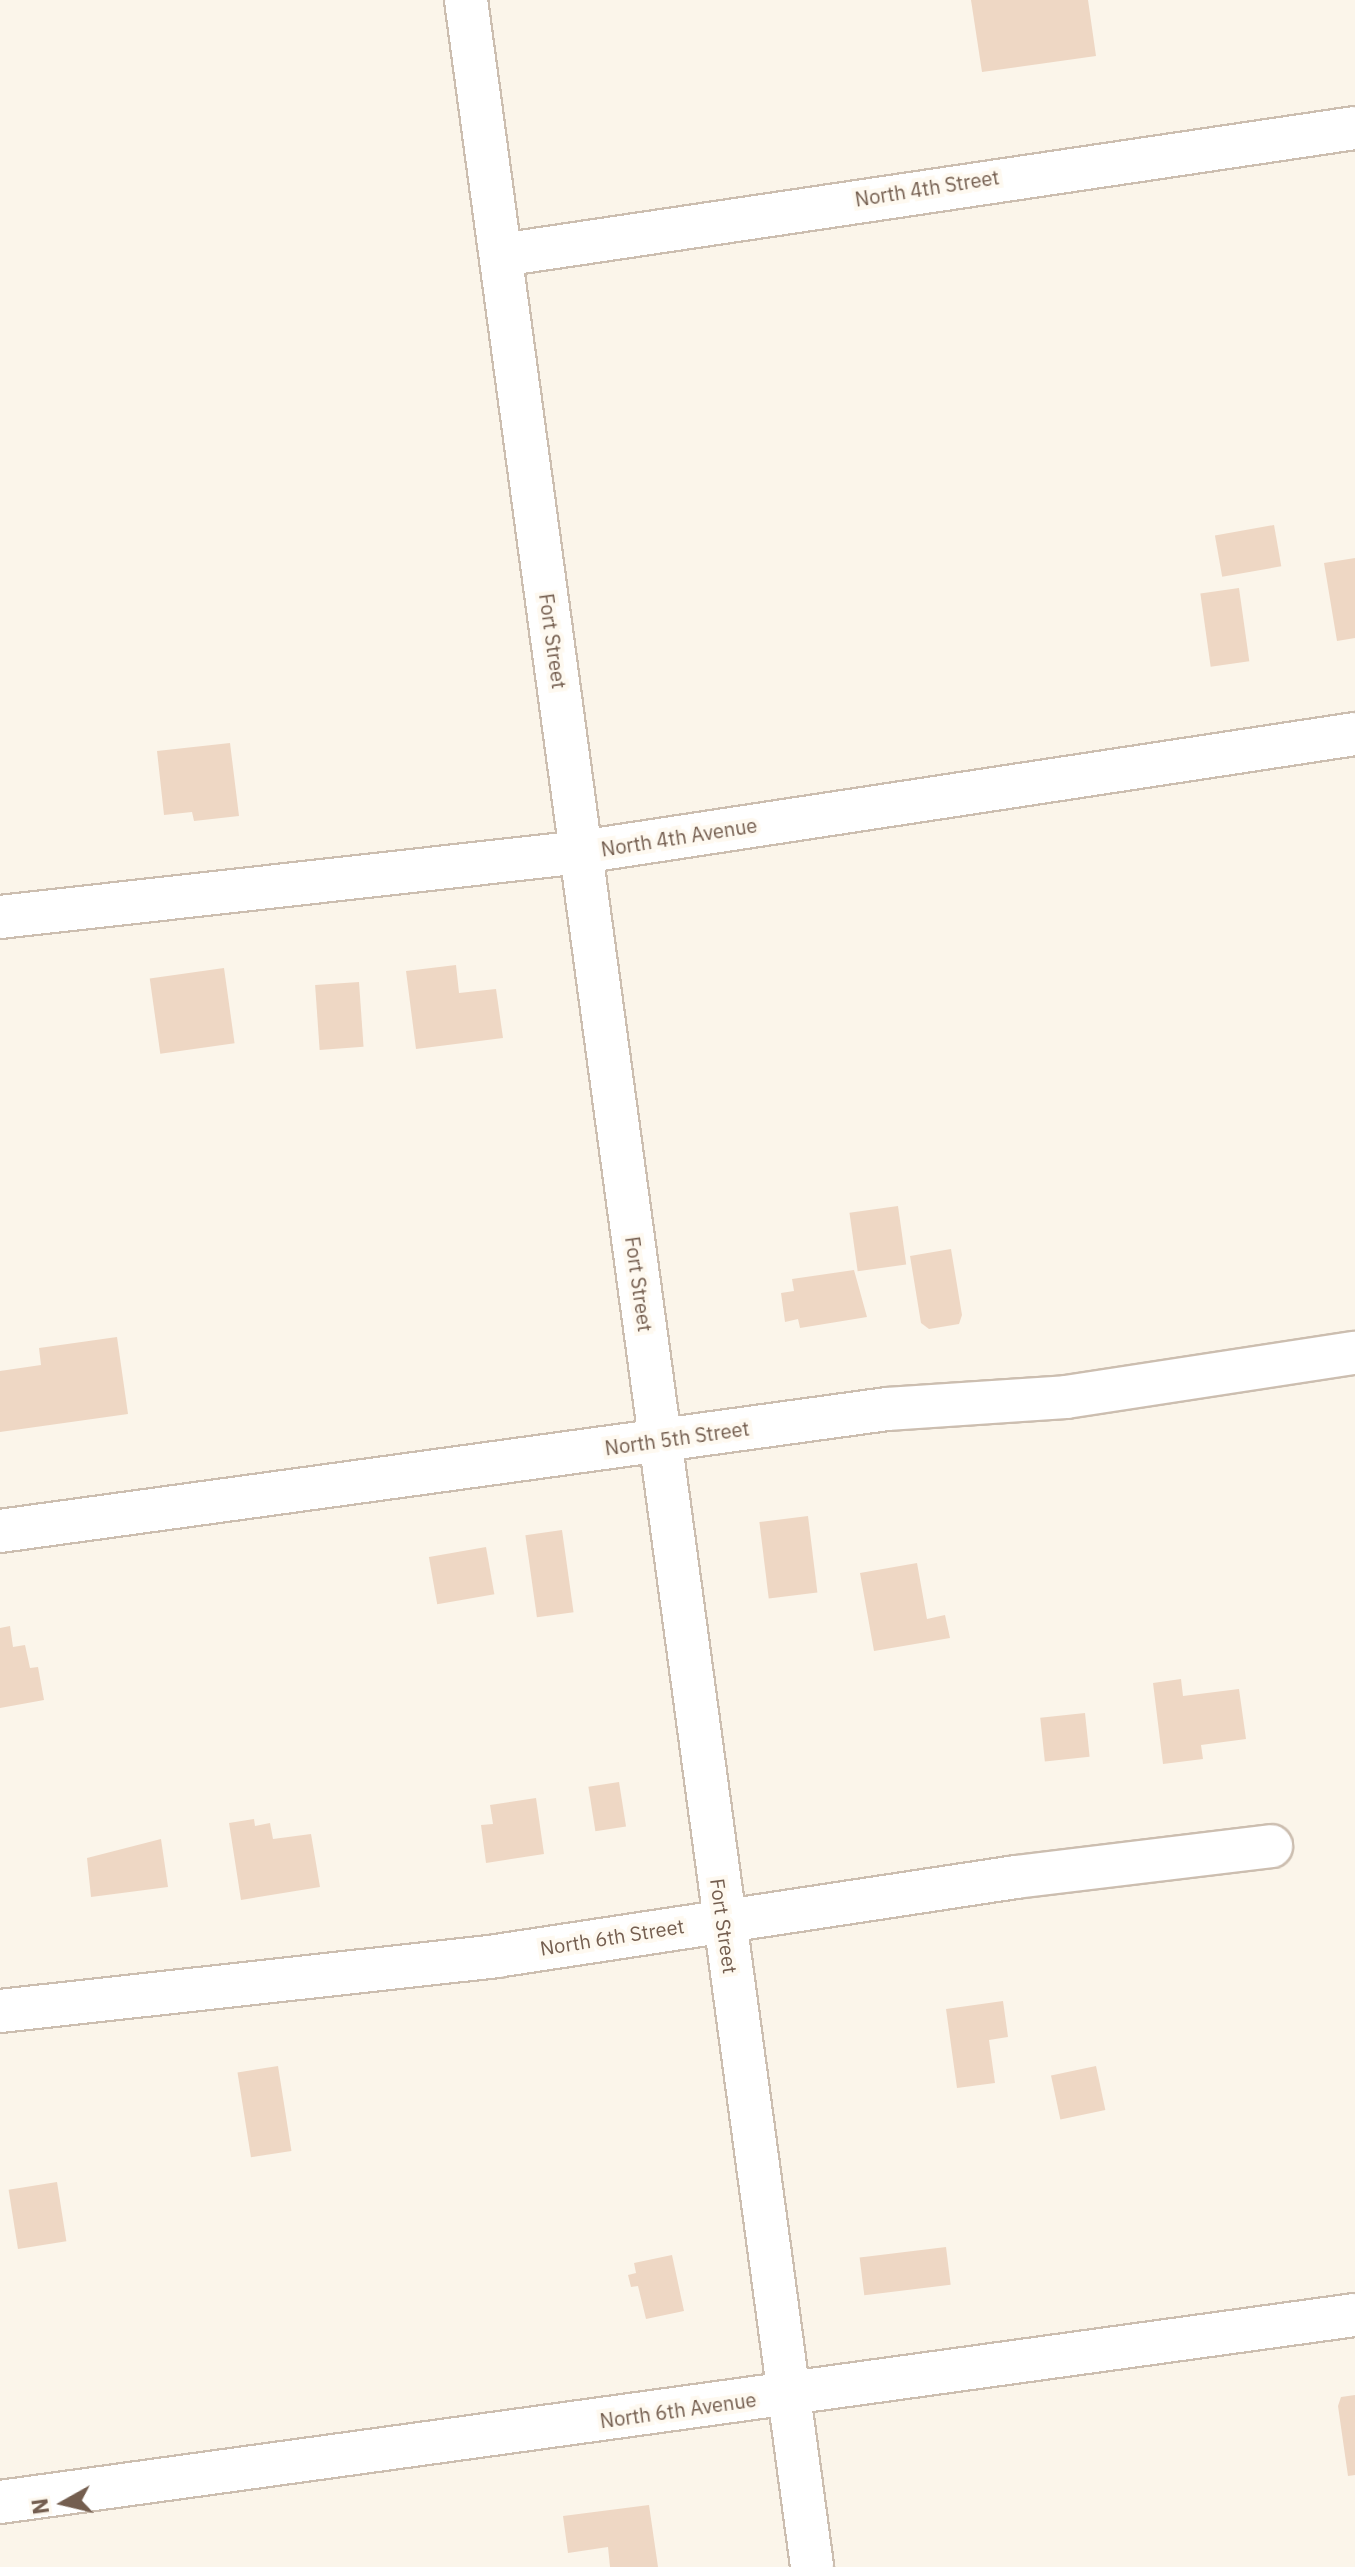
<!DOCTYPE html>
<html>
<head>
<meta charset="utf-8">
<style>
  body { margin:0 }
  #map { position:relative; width:1355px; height:2567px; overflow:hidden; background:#fbf5ea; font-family:"IBM Plex Sans",sans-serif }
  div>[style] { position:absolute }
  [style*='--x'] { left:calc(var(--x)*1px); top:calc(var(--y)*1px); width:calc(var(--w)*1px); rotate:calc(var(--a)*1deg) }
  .building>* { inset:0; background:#eed7c4; transform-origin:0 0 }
  .roads { filter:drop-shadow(2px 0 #ccbeb0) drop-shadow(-2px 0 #ccbeb0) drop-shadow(0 2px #ccbeb0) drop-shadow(0 -2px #ccbeb0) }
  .minor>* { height:42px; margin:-21px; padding:0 21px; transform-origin:21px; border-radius:21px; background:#fff }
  span { translate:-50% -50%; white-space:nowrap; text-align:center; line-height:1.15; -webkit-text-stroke:8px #fef9f0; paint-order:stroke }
  .street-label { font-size:20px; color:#745e4f }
  .north { position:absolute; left:24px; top:2463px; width:80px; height:80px; -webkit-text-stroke:6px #fef9f0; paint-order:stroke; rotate:262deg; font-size:22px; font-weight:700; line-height:32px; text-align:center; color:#745e4f }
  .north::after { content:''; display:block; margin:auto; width:28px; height:36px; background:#745e4f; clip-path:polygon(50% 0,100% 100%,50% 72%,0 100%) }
</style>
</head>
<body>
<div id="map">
  <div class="building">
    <div style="clip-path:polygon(971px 0,1088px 0,1096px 56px,982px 72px)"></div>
    <div style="left:1274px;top:525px;width:42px;height:60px;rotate:80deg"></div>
    <div style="clip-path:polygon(1355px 558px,1355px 638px,1337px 641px,1324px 563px)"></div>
    <div style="left:1239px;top:588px;width:74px;height:39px;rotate:82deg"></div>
    <div style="clip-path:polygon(230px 743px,239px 816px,194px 821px,192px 812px,164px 815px,157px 751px)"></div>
    <div style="clip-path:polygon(456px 965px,459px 993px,496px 989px,503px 1038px,416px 1049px,406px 971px)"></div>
    <div style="left:224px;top:968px;width:76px;height:75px;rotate:82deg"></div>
    <div style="left:359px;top:982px;width:65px;height:44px;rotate:86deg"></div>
    <div style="left:898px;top:1206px;width:59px;height:49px;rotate:82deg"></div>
    <div style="clip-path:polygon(951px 1249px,962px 1315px,959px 1324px,929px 1329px,921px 1323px,910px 1256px)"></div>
    <div style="clip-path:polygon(854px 1270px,867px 1317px,800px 1328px,798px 1319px,785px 1322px,781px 1293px,794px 1291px,792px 1279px)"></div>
    <div style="clip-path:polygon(117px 1337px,128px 1414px,0 1432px,0 1371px,41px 1365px,39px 1348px)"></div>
    <div style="left:808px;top:1516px;width:77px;height:49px;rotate:83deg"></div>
    <div style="left:562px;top:1530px;width:83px;height:37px;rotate:82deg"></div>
    <div style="left:486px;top:1547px;width:48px;height:58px;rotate:80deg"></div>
    <div style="clip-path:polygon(917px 1563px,927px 1619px,945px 1615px,950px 1638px,874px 1651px,860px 1573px)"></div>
    <div style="clip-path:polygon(10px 1626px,13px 1647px,25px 1645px,30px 1668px,38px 1667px,44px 1700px,0 1708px,0 1628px)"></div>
    <div style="clip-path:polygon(1181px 1679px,1183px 1696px,1239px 1689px,1246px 1739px,1201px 1745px,1203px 1759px,1163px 1764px,1153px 1683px)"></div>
    <div style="left:1085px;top:1713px;width:44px;height:45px;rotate:84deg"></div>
    <div style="left:619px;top:1782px;width:45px;height:31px;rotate:81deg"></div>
    <div style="clip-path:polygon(536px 1798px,544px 1854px,486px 1863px,481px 1825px,493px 1824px,490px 1805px)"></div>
    <div style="clip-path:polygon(254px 1819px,255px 1826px,270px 1823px,273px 1839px,311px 1834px,320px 1887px,241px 1900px,229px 1823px)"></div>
    <div style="clip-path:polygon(161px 1839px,168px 1887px,91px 1897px,87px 1858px)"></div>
    <div style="clip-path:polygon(1003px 2001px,1008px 2037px,989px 2040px,995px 2083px,957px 2088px,946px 2009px)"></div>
    <div style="left:278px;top:2066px;width:86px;height:41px;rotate:81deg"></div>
    <div style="left:1096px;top:2066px;width:45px;height:46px;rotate:78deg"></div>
    <div style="left:57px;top:2182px;width:60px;height:49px;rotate:81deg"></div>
    <div style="left:946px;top:2247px;width:38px;height:87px;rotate:83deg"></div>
    <div style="clip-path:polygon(672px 2255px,684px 2311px,646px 2319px,638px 2286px,631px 2287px,628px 2275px,636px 2273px,634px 2263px)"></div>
    <div style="clip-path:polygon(1355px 2395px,1355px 2475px,1348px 2476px,1338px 2406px,1341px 2397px)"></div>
    <div style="clip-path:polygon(649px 2505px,658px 2567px,610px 2567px,608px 2547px,568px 2553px,563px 2516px)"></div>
  </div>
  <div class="roads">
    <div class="minor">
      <div style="--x:466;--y:0;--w:2590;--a:82.32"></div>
      <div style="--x:501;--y:255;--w:863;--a:-8.46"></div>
      <div style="--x:0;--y:917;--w:585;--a:-6.38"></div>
      <div style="--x:581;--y:852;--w:783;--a:-8.67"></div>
      <div style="--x:0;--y:1531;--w:895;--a:-7.83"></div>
      <div style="--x:887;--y:1409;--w:179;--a:-3.8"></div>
      <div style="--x:1066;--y:1397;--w:292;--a:-8.7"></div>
      <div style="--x:0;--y:2011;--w:499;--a:-6.3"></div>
      <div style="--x:496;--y:1956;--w:526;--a:-8.64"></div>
      <div style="--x:1016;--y:1877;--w:257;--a:-6.9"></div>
      <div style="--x:0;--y:2502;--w:1368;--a:-7.86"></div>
    </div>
  </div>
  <div class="street-label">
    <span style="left:927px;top:188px;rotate:-9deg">North 4th Street</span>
    <span style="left:553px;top:641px;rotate:82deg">Fort Street</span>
    <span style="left:679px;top:837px;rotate:-9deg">North 4th Avenue</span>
    <span style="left:639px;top:1284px;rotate:82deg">Fort Street</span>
    <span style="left:677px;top:1438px;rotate:-8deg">North 5th Street</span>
    <span style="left:724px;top:1926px;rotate:82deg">Fort Street</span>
    <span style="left:612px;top:1937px;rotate:-9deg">North 6th Street</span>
    <span style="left:678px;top:2410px;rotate:-8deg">North 6th Avenue</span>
  </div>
  <div class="north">N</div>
</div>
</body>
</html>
